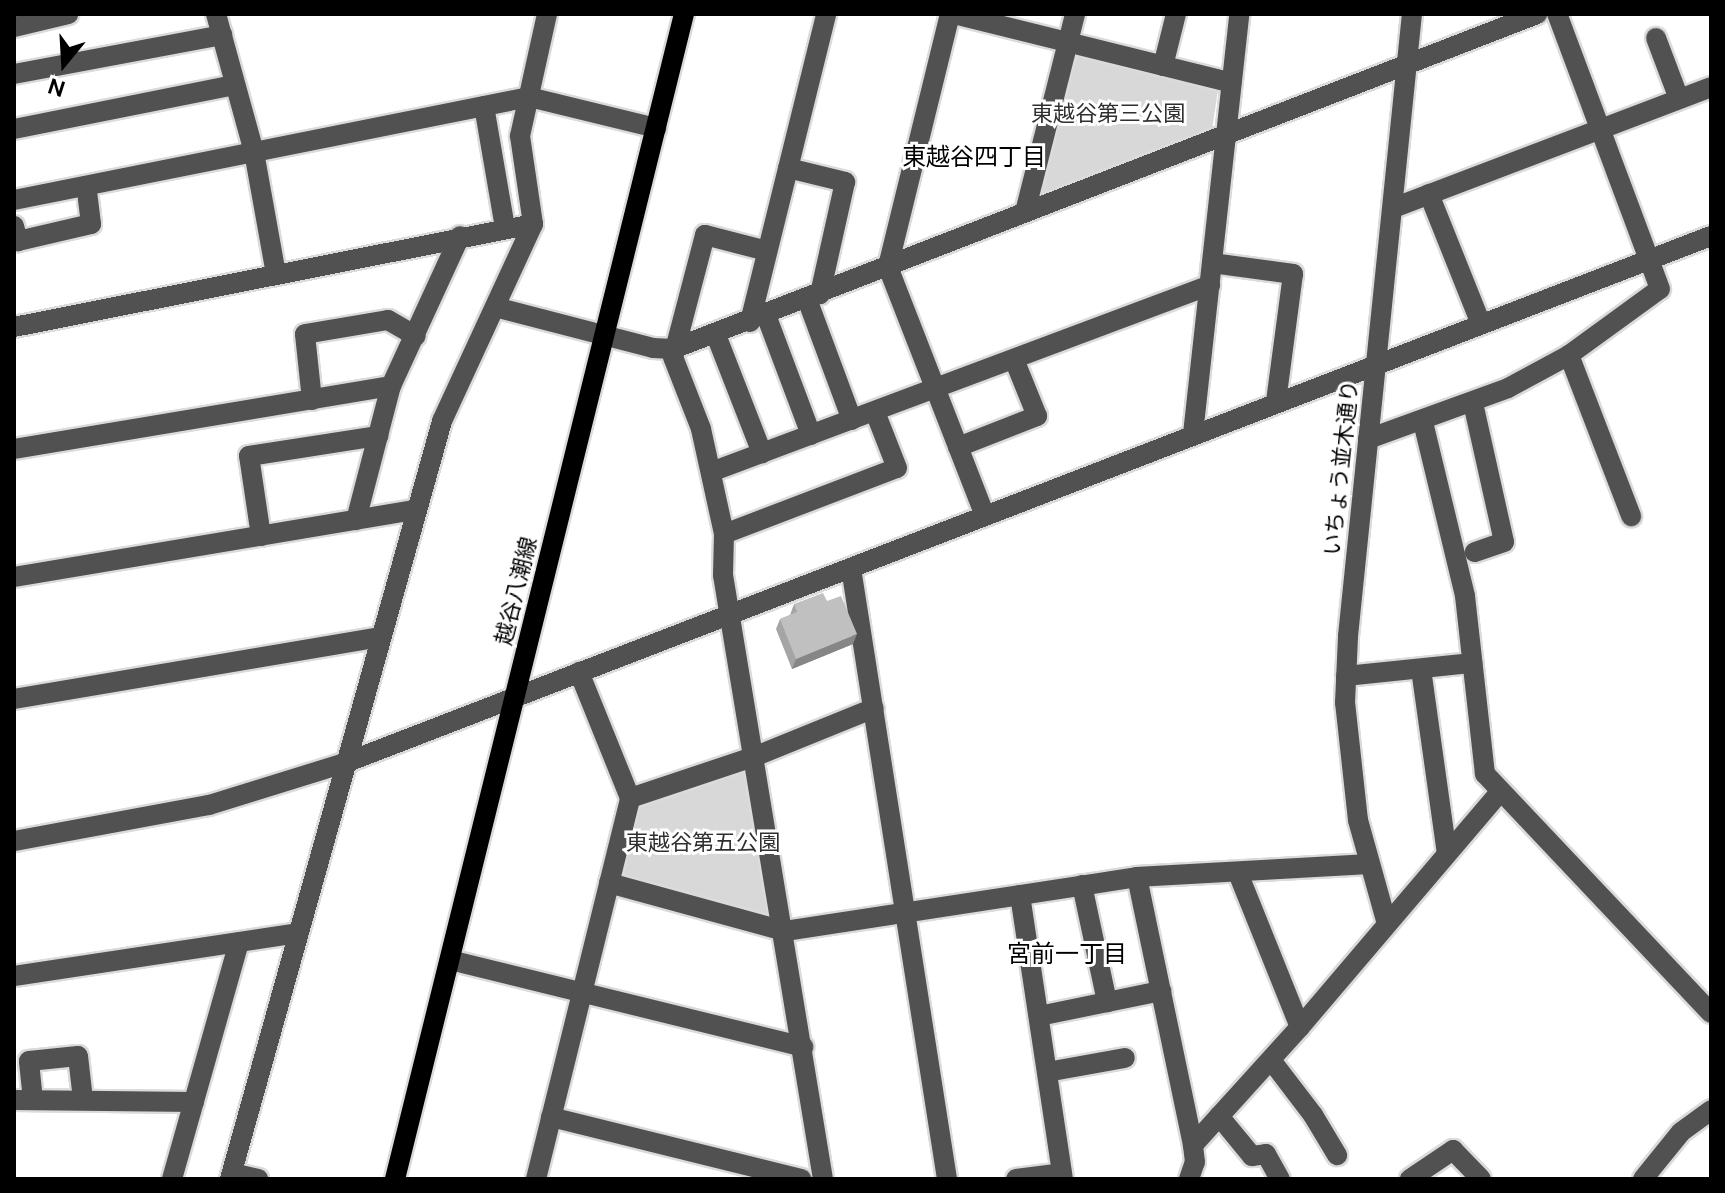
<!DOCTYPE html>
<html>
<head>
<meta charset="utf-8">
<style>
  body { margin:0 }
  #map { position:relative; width:1725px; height:1193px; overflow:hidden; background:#fff; font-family:"DM Sans","Noto Sans JP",sans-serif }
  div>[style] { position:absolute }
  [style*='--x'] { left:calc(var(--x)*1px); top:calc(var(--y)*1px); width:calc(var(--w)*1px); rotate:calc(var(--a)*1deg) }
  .green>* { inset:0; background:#d8d8d8 }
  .roads { filter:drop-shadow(2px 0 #dbdbdb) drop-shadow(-2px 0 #dbdbdb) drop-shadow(0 2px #dbdbdb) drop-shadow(0 -2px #dbdbdb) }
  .minor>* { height:20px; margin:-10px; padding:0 10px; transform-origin:10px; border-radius:10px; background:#515151 }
  .major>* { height:20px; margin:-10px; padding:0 10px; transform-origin:10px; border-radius:10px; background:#000 }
  .wall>* { inset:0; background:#a5a5a5 }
  .shaded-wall>* { inset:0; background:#868686 }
  .building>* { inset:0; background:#c0c0c0 }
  span { translate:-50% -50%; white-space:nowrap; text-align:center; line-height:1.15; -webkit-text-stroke:6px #fff; paint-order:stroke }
  .park-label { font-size:22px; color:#2f2f2f }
  .street-label { font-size:22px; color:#000 }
  .neighbourhood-label { font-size:24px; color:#000 }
  .frame { position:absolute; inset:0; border:16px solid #000; pointer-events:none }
  .north { position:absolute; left:24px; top:24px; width:80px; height:80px; -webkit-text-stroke:6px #fff; paint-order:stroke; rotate:198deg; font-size:22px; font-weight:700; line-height:32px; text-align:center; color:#000 }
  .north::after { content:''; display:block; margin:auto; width:28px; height:36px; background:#000; clip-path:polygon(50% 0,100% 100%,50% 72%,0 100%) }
</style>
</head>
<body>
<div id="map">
  <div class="green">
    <div style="clip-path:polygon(1071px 50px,1218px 90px,1212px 130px,1046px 196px,1037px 187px)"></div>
    <div style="clip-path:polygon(751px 764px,777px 924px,621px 880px,636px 804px)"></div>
  </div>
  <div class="roads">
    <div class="minor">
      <div style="--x:216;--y:14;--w:143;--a:74.6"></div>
      <div style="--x:254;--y:152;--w:124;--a:79.8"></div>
      <div style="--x:950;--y:14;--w:260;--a:103.8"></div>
      <div style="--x:888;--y:267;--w:267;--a:68.7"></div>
      <div style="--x:954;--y:14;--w:286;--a:13.9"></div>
      <div style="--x:14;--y:27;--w:56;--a:-13.5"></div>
      <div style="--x:1656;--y:38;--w:65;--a:69.3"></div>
      <div style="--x:1163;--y:66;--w:54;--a:-76"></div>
      <div style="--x:14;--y:74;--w:212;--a:-10.6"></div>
      <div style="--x:484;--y:106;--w:123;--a:80.2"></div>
      <div style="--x:14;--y:129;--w:224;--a:-11.3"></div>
      <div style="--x:788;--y:168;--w:59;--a:13.8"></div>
      <div style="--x:845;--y:182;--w:115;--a:102.6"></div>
      <div style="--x:1429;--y:194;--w:140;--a:68.2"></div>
      <div style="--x:14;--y:200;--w:525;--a:-11.31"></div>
      <div style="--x:529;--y:97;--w:131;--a:13.7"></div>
      <div style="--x:1393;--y:208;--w:340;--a:-20.8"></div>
      <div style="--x:1025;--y:212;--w:204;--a:-75.8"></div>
      <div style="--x:14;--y:226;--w:16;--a:75"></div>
      <div style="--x:18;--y:241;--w:75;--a:-13.1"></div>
      <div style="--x:91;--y:224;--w:38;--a:-97"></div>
      <div style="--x:767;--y:251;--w:64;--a:-165.5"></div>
      <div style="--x:705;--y:235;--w:126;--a:104.7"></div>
      <div style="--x:673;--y:357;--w:77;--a:68.7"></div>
      <div style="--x:701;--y:429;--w:107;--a:77.6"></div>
      <div style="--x:724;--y:534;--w:41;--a:91.4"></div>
      <div style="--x:723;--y:575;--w:612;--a:80.6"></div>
      <div style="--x:1212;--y:263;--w:82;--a:7.7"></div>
      <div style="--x:1293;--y:274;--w:129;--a:97.6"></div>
      <div style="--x:807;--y:299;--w:129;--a:69.6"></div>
      <div style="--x:495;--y:307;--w:163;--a:14.5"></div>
      <div style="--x:653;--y:348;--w:20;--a:3"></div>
      <div style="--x:673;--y:349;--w:927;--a:-21.19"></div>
      <div style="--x:766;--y:315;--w:128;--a:69.4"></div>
      <div style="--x:750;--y:322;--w:317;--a:-76.1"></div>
      <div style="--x:14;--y:327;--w:529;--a:-11.22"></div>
      <div style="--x:716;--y:335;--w:127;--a:68.7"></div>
      <div style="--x:1569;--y:355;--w:173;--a:68.9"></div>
      <div style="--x:312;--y:400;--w:66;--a:-96.1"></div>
      <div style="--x:305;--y:334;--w:84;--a:-9.6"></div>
      <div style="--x:388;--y:320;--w:32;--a:30"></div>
      <div style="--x:1473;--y:403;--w:142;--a:77.4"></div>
      <div style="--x:1504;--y:542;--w:31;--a:161"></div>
      <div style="--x:1423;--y:422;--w:179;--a:76.4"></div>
      <div style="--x:1465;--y:596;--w:179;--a:83.6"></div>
      <div style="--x:1485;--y:774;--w:329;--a:46.6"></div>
      <div style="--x:1193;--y:434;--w:423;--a:-83.7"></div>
      <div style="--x:1368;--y:439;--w:149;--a:-20"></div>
      <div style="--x:1508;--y:388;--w:69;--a:-28.4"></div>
      <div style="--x:1569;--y:355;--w:112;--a:-36"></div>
      <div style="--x:1660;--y:289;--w:294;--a:-110.5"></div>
      <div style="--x:958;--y:447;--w:85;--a:-21.4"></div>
      <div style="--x:1037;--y:416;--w:61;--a:-112"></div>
      <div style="--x:14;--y:449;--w:382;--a:-9.5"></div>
      <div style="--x:711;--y:472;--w:533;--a:-20.54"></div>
      <div style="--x:356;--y:520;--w:138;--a:-75.4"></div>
      <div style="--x:391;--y:386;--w:165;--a:-65.3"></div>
      <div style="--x:724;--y:534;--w:185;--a:-20.9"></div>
      <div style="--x:897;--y:468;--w:60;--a:-111.4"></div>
      <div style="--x:261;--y:536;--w:81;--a:-98.5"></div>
      <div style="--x:249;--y:456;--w:131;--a:-8.8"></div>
      <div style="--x:851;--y:568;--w:618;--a:81.07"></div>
      <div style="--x:14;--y:577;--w:407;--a:-9.5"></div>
      <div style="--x:1421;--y:669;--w:186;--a:82"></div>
      <div style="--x:1346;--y:676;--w:127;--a:-5.9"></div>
      <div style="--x:14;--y:699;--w:370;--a:-9.6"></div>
      <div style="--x:630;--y:798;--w:133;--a:-18.4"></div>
      <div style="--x:756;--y:756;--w:127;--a:-22.1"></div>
      <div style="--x:14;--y:841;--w:198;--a:-10.5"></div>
      <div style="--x:209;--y:805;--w:142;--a:-17.2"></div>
      <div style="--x:345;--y:763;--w:1464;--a:-21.1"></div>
      <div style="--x:1238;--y:873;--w:166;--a:68.1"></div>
      <div style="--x:1137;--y:877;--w:274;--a:78.2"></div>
      <div style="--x:609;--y:883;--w:182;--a:15.3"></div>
      <div style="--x:785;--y:931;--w:356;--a:-8.7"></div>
      <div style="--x:1137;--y:877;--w:232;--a:-3.2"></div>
      <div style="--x:1082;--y:885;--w:120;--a:77.9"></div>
      <div style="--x:1020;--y:895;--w:287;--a:81.4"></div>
      <div style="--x:1387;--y:924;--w:108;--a:-105.6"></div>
      <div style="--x:1358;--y:820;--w:118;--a:-96.3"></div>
      <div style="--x:1345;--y:703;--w:67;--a:-87.4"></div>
      <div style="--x:1348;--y:636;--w:625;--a:-84.13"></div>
      <div style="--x:450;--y:960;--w:364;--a:13.8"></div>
      <div style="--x:14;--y:976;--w:287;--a:-8.6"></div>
      <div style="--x:1039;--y:1016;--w:125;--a:-11.6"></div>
      <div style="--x:1271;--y:1060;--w:69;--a:52.6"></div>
      <div style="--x:1313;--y:1115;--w:47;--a:59"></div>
      <div style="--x:1047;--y:1072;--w:79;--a:-10.2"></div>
      <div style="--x:14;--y:1100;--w:180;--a:0.6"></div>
      <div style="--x:33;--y:1100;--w:39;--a:-96"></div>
      <div style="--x:29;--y:1061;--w:49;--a:-5.8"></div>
      <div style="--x:78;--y:1056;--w:44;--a:83.5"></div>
      <div style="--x:1219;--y:1116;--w:52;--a:50.5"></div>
      <div style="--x:1252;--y:1156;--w:14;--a:-8"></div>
      <div style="--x:1266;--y:1154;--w:29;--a:61"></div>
      <div style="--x:551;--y:1117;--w:258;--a:13.9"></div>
      <div style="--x:232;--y:1173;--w:27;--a:13"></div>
      <div style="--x:172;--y:1179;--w:246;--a:-74.2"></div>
      <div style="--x:230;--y:1179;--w:787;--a:-74.37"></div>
      <div style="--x:442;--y:421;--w:217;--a:-65.2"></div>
      <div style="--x:533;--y:224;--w:89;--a:-98.4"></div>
      <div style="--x:520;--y:136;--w:125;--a:-77.5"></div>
      <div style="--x:536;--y:1179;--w:392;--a:-76.1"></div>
      <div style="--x:630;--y:798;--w:136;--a:-112"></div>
      <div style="--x:1016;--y:1179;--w:46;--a:-7.4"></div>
      <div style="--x:1189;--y:1179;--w:18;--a:-71"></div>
      <div style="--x:1195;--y:1162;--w:17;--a:-97"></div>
      <div style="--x:1193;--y:1145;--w:159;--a:-47.8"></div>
      <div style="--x:1300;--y:1027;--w:309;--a:-49.6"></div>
      <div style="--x:1410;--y:1179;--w:52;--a:-34"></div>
      <div style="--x:1453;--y:1150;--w:40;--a:46"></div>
      <div style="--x:1643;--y:1179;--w:60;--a:-51"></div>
      <div style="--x:1681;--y:1132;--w:37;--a:-36"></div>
    </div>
    <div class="major">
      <div style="--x:395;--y:1179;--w:1200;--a:-76.07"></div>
    </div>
  </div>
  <div class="wall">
    <div style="clip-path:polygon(827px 601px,853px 644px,792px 669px,776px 629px,780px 619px,790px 615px,794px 604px)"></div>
  </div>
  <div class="shaded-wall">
    <div style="clip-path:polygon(857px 634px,853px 644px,792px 669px,796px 659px)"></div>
  </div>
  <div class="building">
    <div style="clip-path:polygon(823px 593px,827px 601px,841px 596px,857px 634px,796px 659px,780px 619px,797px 612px,794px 604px)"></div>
  </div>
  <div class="park-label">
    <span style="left:1108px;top:114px">東越谷第三公園</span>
    <span style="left:703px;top:843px">東越谷第五公園</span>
  </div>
  <div class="street-label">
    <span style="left:1341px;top:468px;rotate:-84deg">いちょう並木通り</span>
    <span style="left:516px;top:591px;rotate:-76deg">越谷八潮線</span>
  </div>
  <div class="neighbourhood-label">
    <span style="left:974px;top:157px">東越谷四丁目</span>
    <span style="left:1067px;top:954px">宮前一丁目</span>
  </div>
  <div class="frame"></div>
  <div class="north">N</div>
</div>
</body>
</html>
